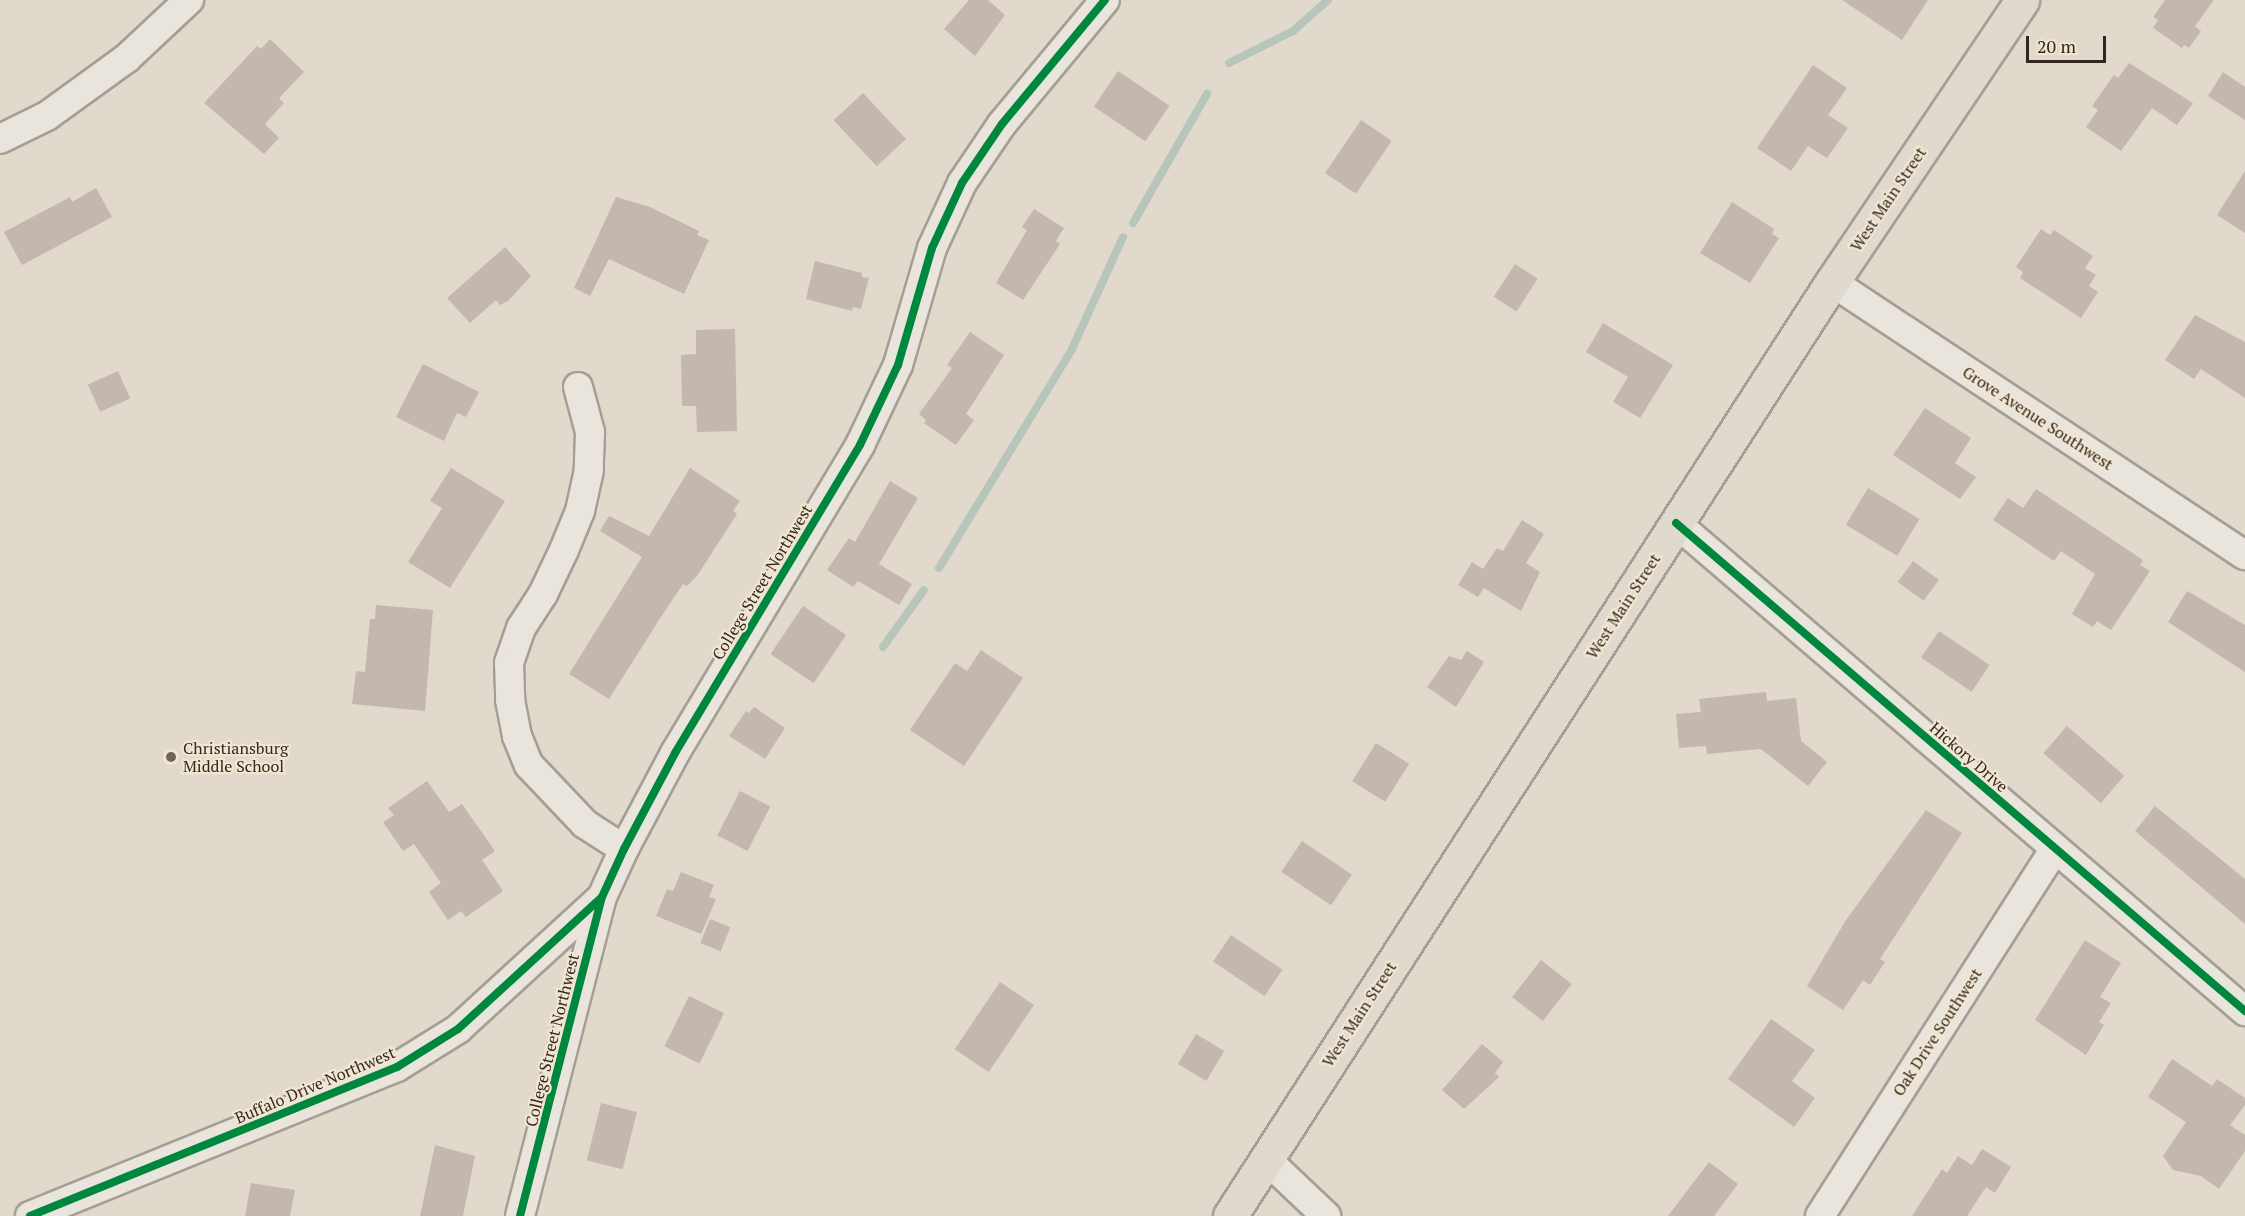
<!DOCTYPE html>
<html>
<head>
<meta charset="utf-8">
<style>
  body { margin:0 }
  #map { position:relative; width:2245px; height:1216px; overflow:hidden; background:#e1d9cb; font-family:"PT Serif",serif }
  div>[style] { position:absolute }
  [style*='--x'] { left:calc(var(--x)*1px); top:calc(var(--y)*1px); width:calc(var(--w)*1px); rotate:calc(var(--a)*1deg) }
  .stream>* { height:8px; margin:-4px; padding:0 4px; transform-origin:4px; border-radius:4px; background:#b7c5bb }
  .building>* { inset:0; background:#c4b7ad; transform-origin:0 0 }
  .roads { filter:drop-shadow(2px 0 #a69e95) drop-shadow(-2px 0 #a69e95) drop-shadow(0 2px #a69e95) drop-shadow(0 -2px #a69e95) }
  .minor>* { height:28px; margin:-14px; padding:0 14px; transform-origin:14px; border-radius:14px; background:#e9e4dc }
  .major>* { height:33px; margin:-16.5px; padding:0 16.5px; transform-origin:16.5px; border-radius:16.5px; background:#dfd9ce }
  .cycleway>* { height:8px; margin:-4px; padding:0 4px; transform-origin:4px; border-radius:4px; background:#00873e }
  .dots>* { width:16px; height:16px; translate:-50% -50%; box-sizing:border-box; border:3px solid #f1e6d2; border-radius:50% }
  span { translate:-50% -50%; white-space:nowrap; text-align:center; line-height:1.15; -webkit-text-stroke:4.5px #f1e6d2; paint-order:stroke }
  .street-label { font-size:16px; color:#32271e }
  .poi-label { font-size:16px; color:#32271e }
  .left { translate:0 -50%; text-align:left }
  .scale { position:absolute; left:2026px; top:36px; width:80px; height:27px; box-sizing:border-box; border:3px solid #32271e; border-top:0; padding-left:8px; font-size:18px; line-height:21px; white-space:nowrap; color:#32271e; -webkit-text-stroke:4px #f1e6d2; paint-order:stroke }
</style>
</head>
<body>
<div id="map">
  <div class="stream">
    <div style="--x:1229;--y:63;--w:72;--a:-26.6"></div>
    <div style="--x:1293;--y:31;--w:47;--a:-41.5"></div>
    <div style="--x:1133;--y:223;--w:149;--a:-60.2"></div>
    <div style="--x:939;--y:568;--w:256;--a:-58.7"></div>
    <div style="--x:1072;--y:349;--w:123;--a:-65.5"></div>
    <div style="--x:883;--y:647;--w:70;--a:-54.3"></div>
  </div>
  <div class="building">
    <div style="clip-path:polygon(969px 0,988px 0,1005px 15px,975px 56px,944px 29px)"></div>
    <div style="clip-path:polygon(1842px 0,1928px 0,1902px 40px)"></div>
    <div style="clip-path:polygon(2165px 0,2214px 0,2195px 26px,2201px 31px,2189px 48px,2184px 45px,2182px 48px,2153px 28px,2158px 20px,2153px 17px)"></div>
    <div style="clip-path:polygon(270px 39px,304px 72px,279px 98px,284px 103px,265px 124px,279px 138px,264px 154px,204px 103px,257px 46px,261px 49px)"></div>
    <div style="clip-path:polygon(2129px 63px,2193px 103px,2177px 125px,2152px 108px,2121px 151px,2086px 127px,2098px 110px,2092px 106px,2114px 75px,2118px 78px)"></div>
    <div style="clip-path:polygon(1813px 65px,1847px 88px,1828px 115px,1848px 128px,1827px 158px,1808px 146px,1791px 171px,1757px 148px)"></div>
    <div style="left:1118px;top:71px;width:62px;height:43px;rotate:34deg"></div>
    <div style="clip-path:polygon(2223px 72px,2245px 87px,2245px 120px,2208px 96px)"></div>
    <div style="left:863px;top:93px;width:63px;height:40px;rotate:47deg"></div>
    <div style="left:1361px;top:120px;width:37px;height:64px;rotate:34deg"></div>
    <div style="clip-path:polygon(2245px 171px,2245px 233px,2217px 215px)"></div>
    <div style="clip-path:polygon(96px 188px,112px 217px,22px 265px,4px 232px,70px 197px,72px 202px)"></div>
    <div style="clip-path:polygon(616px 197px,650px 207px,699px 231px,697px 235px,709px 240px,684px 294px,609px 259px,590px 296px,574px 288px)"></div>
    <div style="clip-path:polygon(1732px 202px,1774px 229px,1772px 234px,1779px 238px,1750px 283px,1700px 253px)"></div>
    <div style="clip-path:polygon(1034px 209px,1064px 228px,1056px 241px,1060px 244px,1023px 300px,996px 283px,1027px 230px,1022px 227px)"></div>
    <div style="clip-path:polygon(2041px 229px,2050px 235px,2054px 230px,2093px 256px,2085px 268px,2096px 275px,2089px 286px,2098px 292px,2081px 318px,2020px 278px,2023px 272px,2016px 267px)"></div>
    <div style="clip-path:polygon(505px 247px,531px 276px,508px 301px,500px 305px,496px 300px,470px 323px,447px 298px)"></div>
    <div style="clip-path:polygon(815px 261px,862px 273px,862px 277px,869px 278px,861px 309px,853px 307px,852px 311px,806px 299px)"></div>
    <div style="left:1515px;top:264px;width:27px;height:39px;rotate:33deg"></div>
    <div style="clip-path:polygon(2195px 315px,2245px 342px,2245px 398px,2201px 369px,2194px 379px,2165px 360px)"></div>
    <div style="clip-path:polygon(1603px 323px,1673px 365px,1640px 418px,1613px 402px,1628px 377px,1586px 352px)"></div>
    <div style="clip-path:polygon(735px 329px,737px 431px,697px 432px,696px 406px,682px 406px,681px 355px,696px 354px,696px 330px)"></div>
    <div style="clip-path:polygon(970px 332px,1004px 355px,966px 414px,974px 420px,956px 445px,924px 423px,926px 420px,919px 414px,952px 368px,947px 365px)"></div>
    <div style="clip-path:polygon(423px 364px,479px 392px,466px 417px,457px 413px,444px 441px,396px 417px)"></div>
    <div style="left:118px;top:371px;width:30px;height:33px;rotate:66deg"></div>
    <div style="clip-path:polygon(1925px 408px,1971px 438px,1955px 463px,1976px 477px,1960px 499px,1893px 455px)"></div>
    <div style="clip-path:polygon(451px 468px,505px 501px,450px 588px,408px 562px,442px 508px,430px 501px)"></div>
    <div style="clip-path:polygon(690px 468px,740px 501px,733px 511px,737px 514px,697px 576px,687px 586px,683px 584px,659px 620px,609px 699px,569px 674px,642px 557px,600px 531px,609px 516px,649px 536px)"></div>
    <div style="clip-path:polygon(890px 481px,918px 498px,879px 564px,912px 584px,899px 605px,858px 581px,853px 587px,827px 570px,849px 538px,855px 542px)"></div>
    <div style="left:1868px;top:488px;width:60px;height:43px;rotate:31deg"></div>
    <div style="clip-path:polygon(2036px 489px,2143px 560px,2140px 565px,2150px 571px,2111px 630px,2097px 621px,2093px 627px,2072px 614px,2095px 574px,2061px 551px,2054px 561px,1993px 520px,2008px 498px,2023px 508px)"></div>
    <div style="clip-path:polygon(1522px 520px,1544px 534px,1526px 563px,1540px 572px,1521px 611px,1484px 588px,1478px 597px,1458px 585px,1472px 562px,1483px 569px,1497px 548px,1503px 551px)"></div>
    <div style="left:1913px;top:561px;width:32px;height:26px;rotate:36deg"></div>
    <div style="clip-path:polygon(2187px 591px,2245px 625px,2245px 672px,2168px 622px)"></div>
    <div style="clip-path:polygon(376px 605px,433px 610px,425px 711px,352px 704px,356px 671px,365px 672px,370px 619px,375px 619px)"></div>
    <div style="left:803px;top:606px;width:52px;height:58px;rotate:34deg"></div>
    <div style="left:1939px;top:631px;width:61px;height:32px;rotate:34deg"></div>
    <div style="clip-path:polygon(981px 650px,1023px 678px,964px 766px,910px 730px,955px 663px,967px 671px)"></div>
    <div style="clip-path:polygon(1467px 651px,1484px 662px,1456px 707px,1427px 687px,1449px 656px,1461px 660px)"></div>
    <div style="clip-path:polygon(1766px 692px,1767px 701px,1796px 698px,1801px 741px,1827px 762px,1808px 786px,1761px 749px,1707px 754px,1706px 746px,1679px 748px,1676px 714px,1701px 712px,1699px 699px)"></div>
    <div style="clip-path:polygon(754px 707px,785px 728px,765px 759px,729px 736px,746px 711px,749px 713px)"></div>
    <div style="left:2067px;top:726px;width:76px;height:36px;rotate:41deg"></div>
    <div style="left:1376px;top:743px;width:39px;height:45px;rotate:32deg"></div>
    <div style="clip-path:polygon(427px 781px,449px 812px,462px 804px,495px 851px,482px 860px,503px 891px,466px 917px,461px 911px,448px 920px,429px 892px,441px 883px,414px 844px,403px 851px,383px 822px,394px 815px,388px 808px)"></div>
    <div style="left:740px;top:791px;width:34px;height:50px;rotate:27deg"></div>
    <div style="clip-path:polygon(2155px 806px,2245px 879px,2245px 924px,2135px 831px)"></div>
    <div style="clip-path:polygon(1926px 810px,1962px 833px,1880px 959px,1885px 962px,1870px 985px,1863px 980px,1843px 1010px,1807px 986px,1846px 920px)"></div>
    <div style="left:1302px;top:841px;width:60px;height:37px;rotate:34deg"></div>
    <div style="clip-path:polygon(681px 872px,714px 885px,709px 897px,716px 899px,701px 934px,656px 916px,667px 889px,673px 891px)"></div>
    <div style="left:710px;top:919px;width:22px;height:26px;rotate:22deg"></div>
    <div style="left:1231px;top:935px;width:62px;height:32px;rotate:34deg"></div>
    <div style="clip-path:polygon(2085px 940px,2121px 963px,2100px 997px,2111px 1003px,2099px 1022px,2104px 1025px,2086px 1055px,2035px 1020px)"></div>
    <div style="left:1541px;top:960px;width:39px;height:47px;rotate:38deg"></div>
    <div style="left:1000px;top:982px;width:41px;height:81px;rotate:34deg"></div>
    <div style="left:689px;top:996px;width:39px;height:56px;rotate:26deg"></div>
    <div style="clip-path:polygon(1771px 1019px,1815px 1050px,1792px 1081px,1815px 1098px,1794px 1127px,1728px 1079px)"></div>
    <div style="left:1196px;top:1034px;width:33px;height:35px;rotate:31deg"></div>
    <div style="clip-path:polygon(1482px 1044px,1503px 1062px,1495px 1073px,1499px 1077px,1464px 1109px,1442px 1090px)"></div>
    <div style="clip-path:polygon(2172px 1059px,2212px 1086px,2217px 1079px,2245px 1098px,2245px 1105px,2230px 1125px,2245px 1135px,2245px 1151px,2219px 1189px,2201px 1176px,2173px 1170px,2163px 1156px,2186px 1122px,2148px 1097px)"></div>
    <div style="left:601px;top:1103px;width:37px;height:59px;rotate:14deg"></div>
    <div style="clip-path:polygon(435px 1145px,475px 1156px,463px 1216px,420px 1216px)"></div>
    <div style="clip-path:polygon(1982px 1149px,2011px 1167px,1995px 1193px,1986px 1187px,1967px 1216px,1912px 1216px,1942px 1169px,1947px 1173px,1958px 1156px,1972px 1165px)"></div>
    <div style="clip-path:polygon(1709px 1162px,1738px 1184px,1714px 1216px,1668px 1216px)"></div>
    <div style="clip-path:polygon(251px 1183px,295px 1190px,290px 1216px,245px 1216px)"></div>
  </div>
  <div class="roads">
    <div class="minor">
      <div style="--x:0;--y:139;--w:52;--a:-26.1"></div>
      <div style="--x:47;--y:116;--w:99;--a:-35.9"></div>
      <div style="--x:127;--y:58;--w:85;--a:-43.1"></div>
      <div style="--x:1832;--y:282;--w:495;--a:33.5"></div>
      <div style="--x:578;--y:387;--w:47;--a:75.1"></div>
      <div style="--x:590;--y:432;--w:38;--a:92"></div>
      <div style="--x:589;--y:470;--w:42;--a:102.4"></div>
      <div style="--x:580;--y:511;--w:42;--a:112.3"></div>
      <div style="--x:564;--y:550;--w:49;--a:115.5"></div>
      <div style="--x:543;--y:594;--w:40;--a:122.9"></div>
      <div style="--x:521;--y:628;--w:37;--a:109"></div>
      <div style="--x:509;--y:663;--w:37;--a:88"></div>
      <div style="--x:510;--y:700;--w:37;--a:79"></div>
      <div style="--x:517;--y:736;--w:31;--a:68"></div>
      <div style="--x:529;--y:765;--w:81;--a:46.5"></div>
      <div style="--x:585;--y:824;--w:46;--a:32.7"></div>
      <div style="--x:1676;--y:523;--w:750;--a:40.62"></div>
      <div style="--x:1266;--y:1159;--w:83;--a:43.5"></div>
      <div style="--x:30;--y:1216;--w:396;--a:-22.1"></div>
      <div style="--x:397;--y:1067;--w:72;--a:-31.9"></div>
      <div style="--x:458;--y:1029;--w:195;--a:-42.5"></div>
      <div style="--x:520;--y:1216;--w:329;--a:-75.6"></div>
      <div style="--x:602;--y:897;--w:53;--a:-65.4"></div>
      <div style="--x:624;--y:849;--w:109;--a:-62"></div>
      <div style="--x:675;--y:753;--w:359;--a:-59"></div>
      <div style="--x:860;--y:445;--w:89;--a:-64.6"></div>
      <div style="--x:898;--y:365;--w:122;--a:-73.8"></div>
      <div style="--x:932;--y:248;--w:72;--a:-65.2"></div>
      <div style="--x:962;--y:183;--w:71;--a:-55.9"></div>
      <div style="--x:1002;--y:124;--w:161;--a:-50.3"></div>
      <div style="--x:1820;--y:1216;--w:436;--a:-57.4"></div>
    </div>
    <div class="major">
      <div style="--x:1230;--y:1216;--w:1111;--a:-57.2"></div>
      <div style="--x:1832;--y:282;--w:340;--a:-56"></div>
    </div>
  </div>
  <div class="cycleway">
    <div style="--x:1676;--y:523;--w:750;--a:40.62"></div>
    <div style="--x:30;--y:1216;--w:396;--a:-22.1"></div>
    <div style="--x:397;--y:1067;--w:72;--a:-31.9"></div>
    <div style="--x:458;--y:1029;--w:195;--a:-42.5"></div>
    <div style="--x:520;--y:1216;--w:329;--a:-75.6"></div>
    <div style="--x:602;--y:897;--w:53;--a:-65.4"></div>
    <div style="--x:624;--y:849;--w:109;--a:-62"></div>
    <div style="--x:675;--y:753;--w:359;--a:-59"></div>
    <div style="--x:860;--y:445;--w:89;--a:-64.6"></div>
    <div style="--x:898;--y:365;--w:122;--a:-73.8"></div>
    <div style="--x:932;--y:248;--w:72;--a:-65.2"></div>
    <div style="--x:962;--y:183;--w:71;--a:-55.9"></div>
    <div style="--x:1002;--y:124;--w:161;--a:-50.3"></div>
  </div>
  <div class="dots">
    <div style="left:171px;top:757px;background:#6f655b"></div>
  </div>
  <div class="street-label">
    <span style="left:1888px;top:199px;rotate:-56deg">West Main Street</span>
    <span style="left:2038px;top:418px;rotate:33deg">Grove Avenue Southwest</span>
    <span style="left:762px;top:582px;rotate:-59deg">College Street Northwest</span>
    <span style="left:1623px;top:606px;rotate:-57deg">West Main Street</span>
    <span style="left:1969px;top:757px;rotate:41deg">Hickory Drive</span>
    <span style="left:1359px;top:1014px;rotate:-57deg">West Main Street</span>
    <span style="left:1937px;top:1032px;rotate:-57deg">Oak Drive Southwest</span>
    <span style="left:552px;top:1040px;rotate:-76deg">College Street Northwest</span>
    <span style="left:315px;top:1085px;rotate:-23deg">Buffalo Drive Northwest</span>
  </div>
  <div class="poi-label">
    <span class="left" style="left:183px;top:757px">Christiansburg<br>Middle School</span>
  </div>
  <div class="scale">20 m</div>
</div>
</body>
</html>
